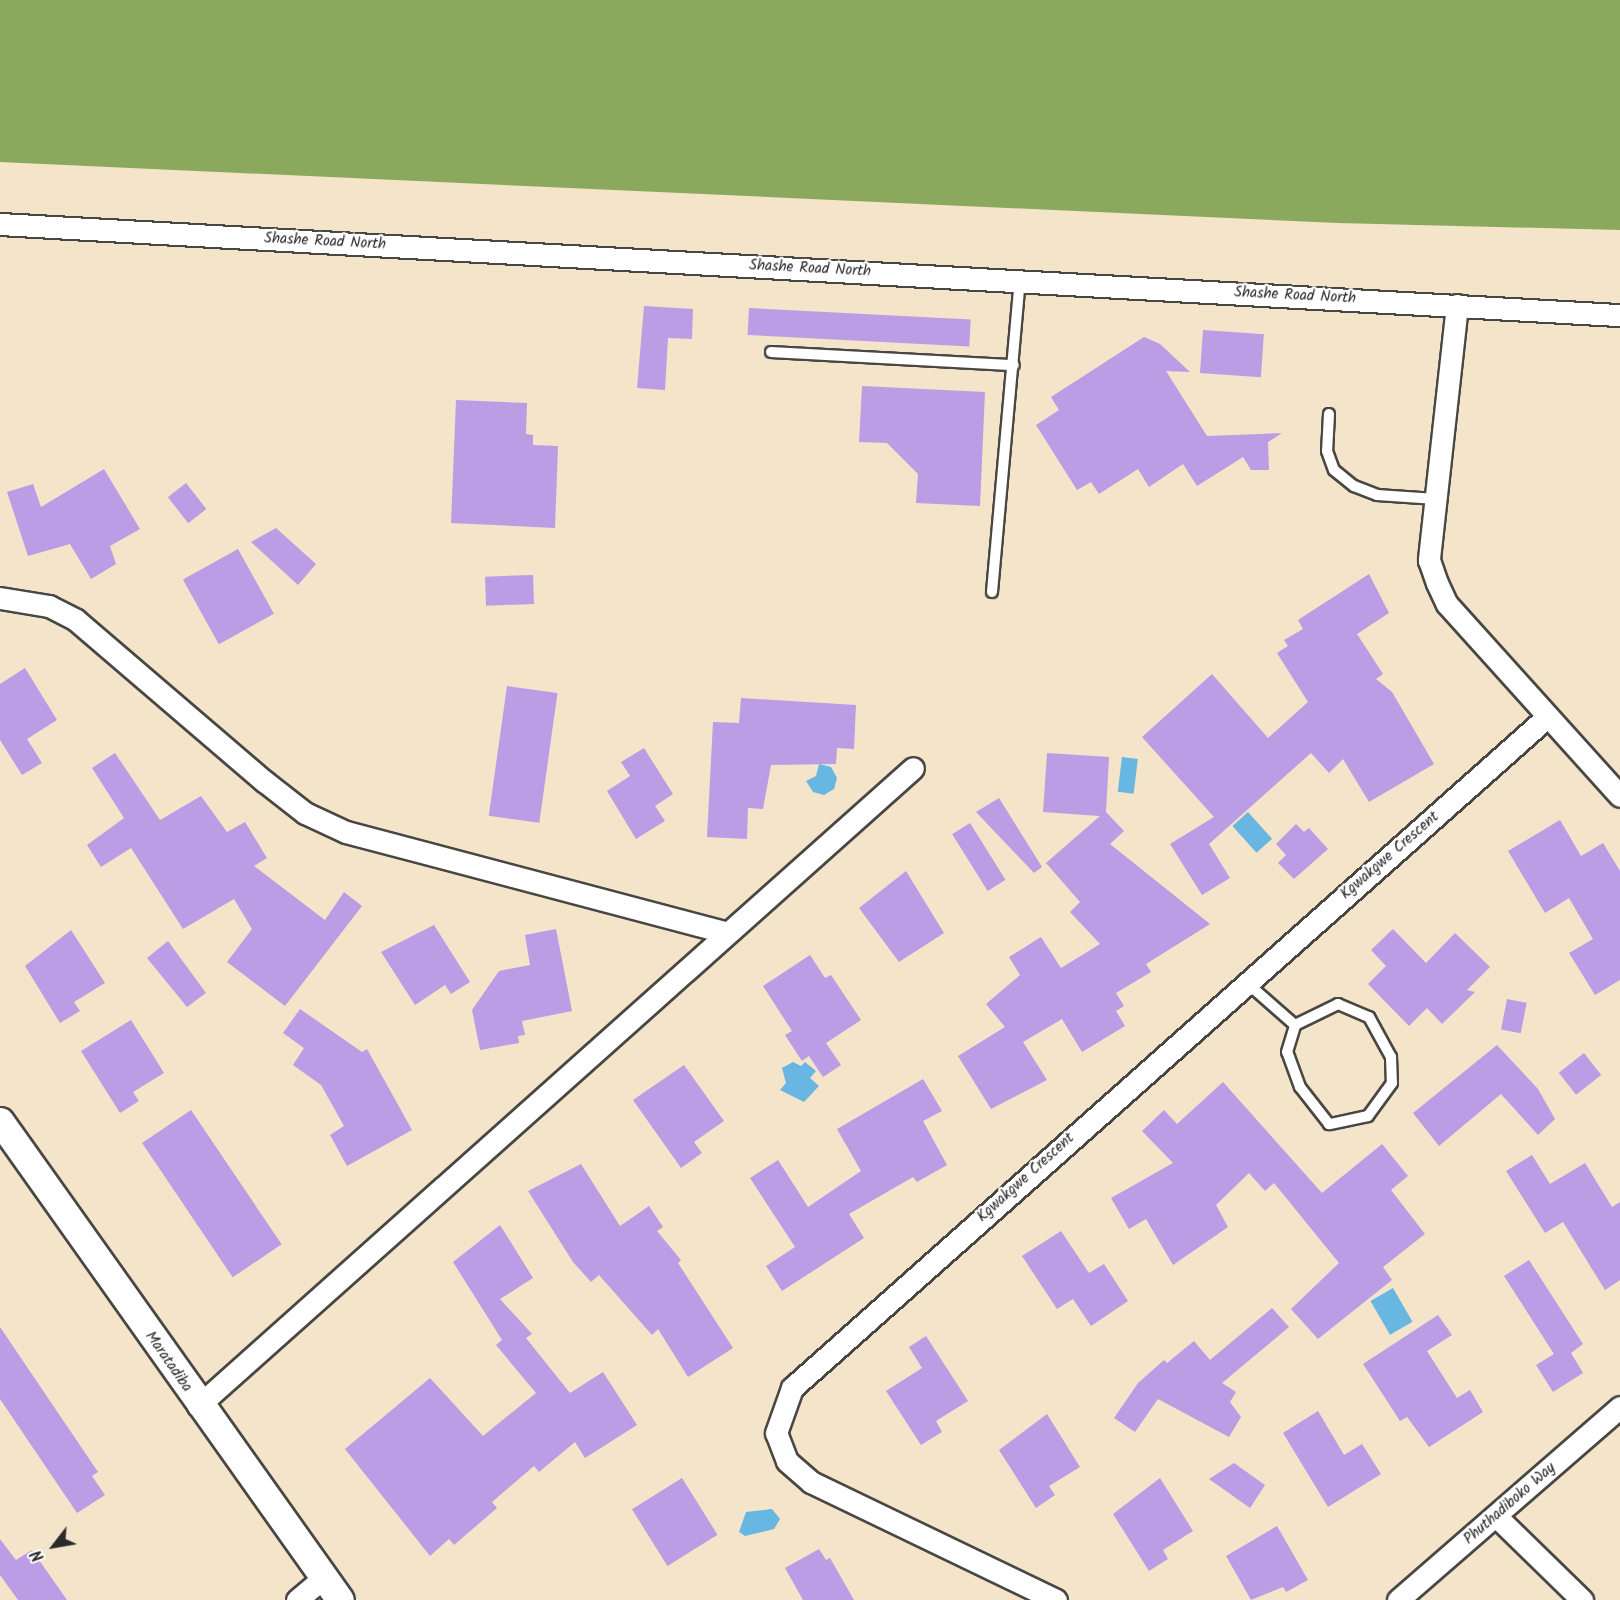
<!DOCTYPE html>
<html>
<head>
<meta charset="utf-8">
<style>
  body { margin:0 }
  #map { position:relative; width:1620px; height:1600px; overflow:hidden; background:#f4e4ca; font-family:Kalam,sans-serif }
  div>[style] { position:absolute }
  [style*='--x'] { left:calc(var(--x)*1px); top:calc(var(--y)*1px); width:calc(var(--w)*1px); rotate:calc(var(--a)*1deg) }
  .forest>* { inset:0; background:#8ba95c }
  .water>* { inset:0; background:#67b7e2; transform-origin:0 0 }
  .building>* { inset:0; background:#ba9de4; transform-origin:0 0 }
  .roads { filter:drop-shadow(2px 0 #494743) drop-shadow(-2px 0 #494743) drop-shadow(0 2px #494743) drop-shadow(0 -2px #494743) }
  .service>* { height:10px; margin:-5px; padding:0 5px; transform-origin:5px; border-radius:5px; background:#fff }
  .minor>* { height:21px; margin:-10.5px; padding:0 10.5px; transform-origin:10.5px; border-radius:10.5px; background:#fff }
  .tertiary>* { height:27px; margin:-13.5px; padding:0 13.5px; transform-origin:13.5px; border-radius:13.5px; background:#fff }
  span { translate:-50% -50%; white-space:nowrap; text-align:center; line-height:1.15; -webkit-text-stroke:4.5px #fff; paint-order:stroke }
  .street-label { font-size:15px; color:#2b2b2b }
  .north { position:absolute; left:24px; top:1516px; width:60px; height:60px; -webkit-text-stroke:4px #fff; paint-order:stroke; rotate:239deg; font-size:16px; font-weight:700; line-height:24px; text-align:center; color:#2b2b2b }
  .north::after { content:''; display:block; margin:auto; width:21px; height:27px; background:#2b2b2b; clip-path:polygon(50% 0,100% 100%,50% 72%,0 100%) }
</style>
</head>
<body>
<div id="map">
  <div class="forest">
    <div style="clip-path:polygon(0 0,1620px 0,1620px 230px,1338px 223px,0 162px)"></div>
  </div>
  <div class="water">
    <div style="left:1122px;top:757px;width:16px;height:35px;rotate:7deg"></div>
    <div style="clip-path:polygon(819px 764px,831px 767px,837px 778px,834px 789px,824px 795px,813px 792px,806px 781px,816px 776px)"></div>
    <div style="left:1248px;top:812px;width:36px;height:21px;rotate:48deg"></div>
    <div style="clip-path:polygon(793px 1062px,801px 1066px,805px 1062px,816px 1071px,810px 1078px,819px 1086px,804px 1102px,780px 1090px,786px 1083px,782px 1068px)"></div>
    <div style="left:1393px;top:1288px;width:39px;height:26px;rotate:60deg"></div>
    <div style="clip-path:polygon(772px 1509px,780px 1519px,774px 1529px,745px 1536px,739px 1532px,746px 1512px)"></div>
  </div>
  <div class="building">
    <div style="clip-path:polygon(644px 306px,693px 309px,692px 339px,668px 338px,665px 390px,637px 388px)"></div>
    <div style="left:749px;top:308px;width:222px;height:27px;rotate:3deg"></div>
    <div style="left:1203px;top:330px;width:61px;height:43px;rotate:4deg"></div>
    <div style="clip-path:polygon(1144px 337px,1160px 344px,1190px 372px,1166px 371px,1207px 436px,1282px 433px,1268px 442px,1269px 470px,1251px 470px,1243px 457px,1197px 486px,1183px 464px,1149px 487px,1138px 469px,1099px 494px,1091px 482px,1077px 490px,1036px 425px,1059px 410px,1051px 397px)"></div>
    <div style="clip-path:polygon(862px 386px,985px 392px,980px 506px,916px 503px,918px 474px,887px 443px,859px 442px)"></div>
    <div style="clip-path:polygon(456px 400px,527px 403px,526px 434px,533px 435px,533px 445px,558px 446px,555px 528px,451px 523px)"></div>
    <div style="clip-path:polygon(104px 469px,140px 529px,110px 546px,116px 564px,91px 579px,70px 544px,28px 556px,7px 492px,33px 484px,41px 507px)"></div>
    <div style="left:186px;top:483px;width:33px;height:23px;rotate:52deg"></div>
    <div style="clip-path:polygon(276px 528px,316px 564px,298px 585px,251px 542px)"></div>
    <div style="left:238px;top:549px;width:74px;height:63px;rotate:61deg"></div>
    <div style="clip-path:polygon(1369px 574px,1389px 613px,1357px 634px,1383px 674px,1376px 679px,1392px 692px,1434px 764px,1369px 802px,1343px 759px,1329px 773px,1311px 753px,1209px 844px,1230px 878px,1202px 895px,1170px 844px,1214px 817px,1142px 737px,1212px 674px,1268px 738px,1308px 702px,1277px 653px,1288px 646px,1284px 640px,1303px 629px,1298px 620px)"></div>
    <div style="left:533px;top:575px;width:29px;height:48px;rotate:88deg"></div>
    <div style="clip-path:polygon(25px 668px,57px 720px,27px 739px,42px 763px,22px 775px,0 740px,0 684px)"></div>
    <div style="left:507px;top:686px;width:51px;height:131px;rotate:8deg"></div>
    <div style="clip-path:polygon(741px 698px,856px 705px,854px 749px,837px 748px,836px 764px,771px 765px,763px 809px,748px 808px,747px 839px,707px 837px,713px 722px,739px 723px)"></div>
    <div style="clip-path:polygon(644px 748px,673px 794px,655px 806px,665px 821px,636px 839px,607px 791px,630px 776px,621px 762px)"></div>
    <div style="clip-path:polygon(115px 753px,160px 820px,201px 796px,227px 832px,245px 822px,267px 858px,254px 866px,325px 920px,344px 892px,362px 906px,285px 1006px,227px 962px,252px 929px,234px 899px,183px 929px,131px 848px,101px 867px,87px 845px,124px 818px,92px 768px)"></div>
    <div style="clip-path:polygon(1047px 753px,1109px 757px,1106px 812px,1124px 831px,1110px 844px,1210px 924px,1146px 964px,1151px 972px,1116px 993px,1124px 1006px,1116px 1011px,1125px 1026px,1082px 1052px,1062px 1019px,1023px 1042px,1047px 1080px,991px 1109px,958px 1056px,1005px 1027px,986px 1004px,1020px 975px,1009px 957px,1041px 937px,1061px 968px,1100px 944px,1070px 912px,1080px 902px,1046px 863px,1100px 816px,1043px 812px)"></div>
    <div style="clip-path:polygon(999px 798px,1042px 867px,1034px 873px,976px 812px)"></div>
    <div style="clip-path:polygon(1560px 820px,1581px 856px,1603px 843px,1620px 871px,1620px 980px,1595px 995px,1569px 953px,1593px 939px,1569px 898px,1545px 913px,1508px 851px)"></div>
    <div style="left:970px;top:823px;width:67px;height:21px;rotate:58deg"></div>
    <div style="clip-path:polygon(1296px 824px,1304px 832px,1309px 828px,1328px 849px,1294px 879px,1278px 863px,1286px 855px,1276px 844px)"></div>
    <div style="clip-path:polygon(906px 871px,944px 933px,899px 962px,859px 908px)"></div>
    <div style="clip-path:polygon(434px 925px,470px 982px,451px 994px,445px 985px,415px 1005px,381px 952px)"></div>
    <div style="clip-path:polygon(556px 929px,572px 1011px,522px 1021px,525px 1035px,518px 1036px,519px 1043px,480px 1050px,472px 1010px,499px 971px,530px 965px,525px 935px)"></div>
    <div style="clip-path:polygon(1393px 929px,1426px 963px,1455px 933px,1490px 967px,1467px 990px,1475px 992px,1442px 1024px,1427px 1008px,1409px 1026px,1368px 984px,1386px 966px,1371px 950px)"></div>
    <div style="clip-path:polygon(71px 930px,105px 983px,74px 1002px,80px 1011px,60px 1023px,25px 966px)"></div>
    <div style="clip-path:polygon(168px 941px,206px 993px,187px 1007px,147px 958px)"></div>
    <div style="clip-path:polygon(810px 955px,825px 978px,831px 975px,861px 1020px,826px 1043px,841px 1065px,823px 1077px,809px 1056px,802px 1061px,785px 1035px,792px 1031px,763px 986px)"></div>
    <div style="left:1507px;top:999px;width:20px;height:31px;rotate:11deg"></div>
    <div style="clip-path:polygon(300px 1009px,362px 1052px,367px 1049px,412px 1130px,347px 1166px,330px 1135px,344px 1126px,321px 1085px,293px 1065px,304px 1048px,283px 1033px)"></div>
    <div style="clip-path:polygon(131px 1020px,164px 1073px,133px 1092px,139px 1101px,120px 1113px,81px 1051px)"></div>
    <div style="clip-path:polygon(1497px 1045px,1538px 1089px,1555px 1119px,1538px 1135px,1501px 1094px,1439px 1146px,1413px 1113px)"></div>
    <div style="left:1584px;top:1053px;width:28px;height:32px;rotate:52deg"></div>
    <div style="clip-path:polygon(684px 1065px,724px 1121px,694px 1142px,702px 1153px,681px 1168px,633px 1100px)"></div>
    <div style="clip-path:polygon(923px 1079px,942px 1111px,923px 1121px,947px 1165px,917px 1182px,913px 1177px,849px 1214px,864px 1238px,782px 1291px,766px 1266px,795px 1247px,750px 1178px,778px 1160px,808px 1207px,861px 1171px,837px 1129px)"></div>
    <div style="clip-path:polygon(1223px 1082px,1322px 1193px,1382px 1144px,1408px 1176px,1391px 1190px,1425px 1234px,1383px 1267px,1392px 1280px,1318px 1339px,1291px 1309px,1339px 1263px,1274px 1183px,1265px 1191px,1249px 1173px,1216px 1205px,1228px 1227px,1173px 1265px,1146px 1219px,1129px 1229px,1111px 1198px,1173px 1163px,1142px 1131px,1164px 1110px,1177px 1124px)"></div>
    <div style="left:191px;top:1110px;width:162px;height:59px;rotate:56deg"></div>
    <div style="clip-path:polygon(1532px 1155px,1550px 1184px,1585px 1163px,1612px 1207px,1620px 1202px,1620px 1280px,1605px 1290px,1563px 1222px,1545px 1233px,1506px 1171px)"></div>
    <div style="clip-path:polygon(581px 1164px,620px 1226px,649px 1206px,663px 1227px,657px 1231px,681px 1260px,678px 1263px,733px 1348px,688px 1377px,658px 1329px,652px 1335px,599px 1275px,591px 1282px,573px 1262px,528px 1191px)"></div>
    <div style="clip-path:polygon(500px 1225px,533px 1278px,500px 1299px,532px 1334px,526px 1338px,570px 1393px,603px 1372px,637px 1425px,585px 1458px,575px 1442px,539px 1472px,534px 1466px,492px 1502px,497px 1508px,454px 1545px,449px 1539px,430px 1556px,345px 1449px,430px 1378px,483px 1436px,536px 1393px,496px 1345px,502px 1340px,453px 1262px)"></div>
    <div style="clip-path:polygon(1061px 1231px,1089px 1273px,1104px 1264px,1128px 1301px,1091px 1326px,1073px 1299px,1057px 1309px,1022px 1256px)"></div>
    <div style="clip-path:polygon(1529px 1260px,1583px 1344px,1571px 1353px,1583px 1373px,1553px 1392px,1536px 1365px,1554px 1354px,1504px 1276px)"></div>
    <div style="clip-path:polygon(1272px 1308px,1289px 1327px,1222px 1383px,1236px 1392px,1230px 1402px,1241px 1417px,1229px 1437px,1158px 1399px,1135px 1432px,1114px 1418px,1138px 1383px,1164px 1360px,1167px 1363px,1194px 1341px,1210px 1360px)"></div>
    <div style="clip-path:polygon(1438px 1315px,1452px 1335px,1427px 1351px,1457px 1398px,1470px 1390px,1483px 1412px,1429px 1447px,1407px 1417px,1400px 1421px,1363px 1364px)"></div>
    <div style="clip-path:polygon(0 1327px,98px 1472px,92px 1476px,105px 1495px,77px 1513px,0 1399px)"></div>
    <div style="clip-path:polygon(926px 1336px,968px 1401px,936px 1421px,942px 1432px,921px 1445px,886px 1391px,922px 1368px,909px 1347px)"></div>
    <div style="clip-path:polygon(1318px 1411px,1344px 1455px,1362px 1444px,1381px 1474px,1328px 1507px,1283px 1433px)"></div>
    <div style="clip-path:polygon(1047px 1414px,1080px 1467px,1049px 1486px,1055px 1495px,1036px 1508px,999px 1450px)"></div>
    <div style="clip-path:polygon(1234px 1463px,1265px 1485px,1250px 1508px,1209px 1479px)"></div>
    <div style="left:682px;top:1478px;width:67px;height:59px;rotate:58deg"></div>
    <div style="clip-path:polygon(1160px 1478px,1193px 1531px,1163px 1550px,1168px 1559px,1149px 1571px,1113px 1514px)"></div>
    <div style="clip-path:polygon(1277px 1526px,1308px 1580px,1286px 1592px,1283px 1587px,1251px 1600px,1226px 1556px)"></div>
    <div style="clip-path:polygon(0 1539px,16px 1560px,32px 1550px,67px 1600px,18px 1600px,0 1575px)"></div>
    <div style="clip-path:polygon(819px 1549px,826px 1560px,830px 1558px,854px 1600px,803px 1600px,785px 1568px)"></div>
  </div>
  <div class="roads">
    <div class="service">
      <div style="--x:771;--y:352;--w:243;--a:3.1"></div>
      <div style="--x:1329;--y:414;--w:37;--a:93"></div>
      <div style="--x:1327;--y:451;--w:20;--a:70"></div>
      <div style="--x:1334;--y:470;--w:26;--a:39"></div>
      <div style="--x:1354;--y:486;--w:25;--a:21"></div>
      <div style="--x:1377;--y:495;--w:59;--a:3.9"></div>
      <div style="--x:992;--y:592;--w:313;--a:-84.9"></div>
      <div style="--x:1247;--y:983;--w:64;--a:41.2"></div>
      <div style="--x:1338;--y:1004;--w:34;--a:23"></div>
      <div style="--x:1369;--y:1017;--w:46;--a:61.2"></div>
      <div style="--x:1391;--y:1057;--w:26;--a:88"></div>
      <div style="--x:1392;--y:1083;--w:41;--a:126"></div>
      <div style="--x:1368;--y:1116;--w:40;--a:168"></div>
      <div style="--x:1329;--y:1124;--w:47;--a:-128.1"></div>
      <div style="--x:1300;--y:1087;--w:37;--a:-110"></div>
      <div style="--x:1287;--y:1052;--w:28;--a:-73"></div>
      <div style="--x:1295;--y:1025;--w:48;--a:-26"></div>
    </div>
    <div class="minor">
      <div style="--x:0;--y:224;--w:1623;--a:3.22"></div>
      <div style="--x:1457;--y:305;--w:257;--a:96.3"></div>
      <div style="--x:1429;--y:560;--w:24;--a:71"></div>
      <div style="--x:1437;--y:583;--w:23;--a:65"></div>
      <div style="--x:1447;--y:604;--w:258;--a:48"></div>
      <div style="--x:0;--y:598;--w:50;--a:9.3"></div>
      <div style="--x:49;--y:606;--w:30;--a:27"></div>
      <div style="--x:76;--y:620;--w:248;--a:40.6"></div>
      <div style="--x:264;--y:781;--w:52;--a:38"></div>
      <div style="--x:305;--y:813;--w:45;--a:24.9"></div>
      <div style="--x:346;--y:832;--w:394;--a:14.8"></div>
      <div style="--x:198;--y:1406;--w:958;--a:-41.74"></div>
      <div style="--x:1497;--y:1517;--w:119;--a:44.3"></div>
      <div style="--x:297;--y:1600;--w:33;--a:-40"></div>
      <div style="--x:1056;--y:1600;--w:272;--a:-154.3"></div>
      <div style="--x:811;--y:1482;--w:32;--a:-139"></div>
      <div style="--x:787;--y:1461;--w:30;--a:-111"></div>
      <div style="--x:776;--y:1433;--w:48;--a:-70.4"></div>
      <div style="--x:792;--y:1388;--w:1011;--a:-41.63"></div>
      <div style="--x:1398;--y:1600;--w:294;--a:-41"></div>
    </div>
    <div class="tertiary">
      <div style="--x:0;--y:1121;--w:587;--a:54.63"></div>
    </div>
  </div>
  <div class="street-label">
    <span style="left:325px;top:242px;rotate:3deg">Shashe Road North</span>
    <span style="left:810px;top:269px;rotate:3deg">Shashe Road North</span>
    <span style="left:1295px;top:296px;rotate:3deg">Shashe Road North</span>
    <span style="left:1390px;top:856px;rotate:-41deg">Kgwakgwe Crescent</span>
    <span style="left:1026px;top:1178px;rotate:-42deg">Kgwakgwe Crescent</span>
    <span style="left:168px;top:1362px;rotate:55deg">Maratadiba</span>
    <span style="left:1510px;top:1504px;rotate:-41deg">Phuthadiboko Way</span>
  </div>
  <div class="north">N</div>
</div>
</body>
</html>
